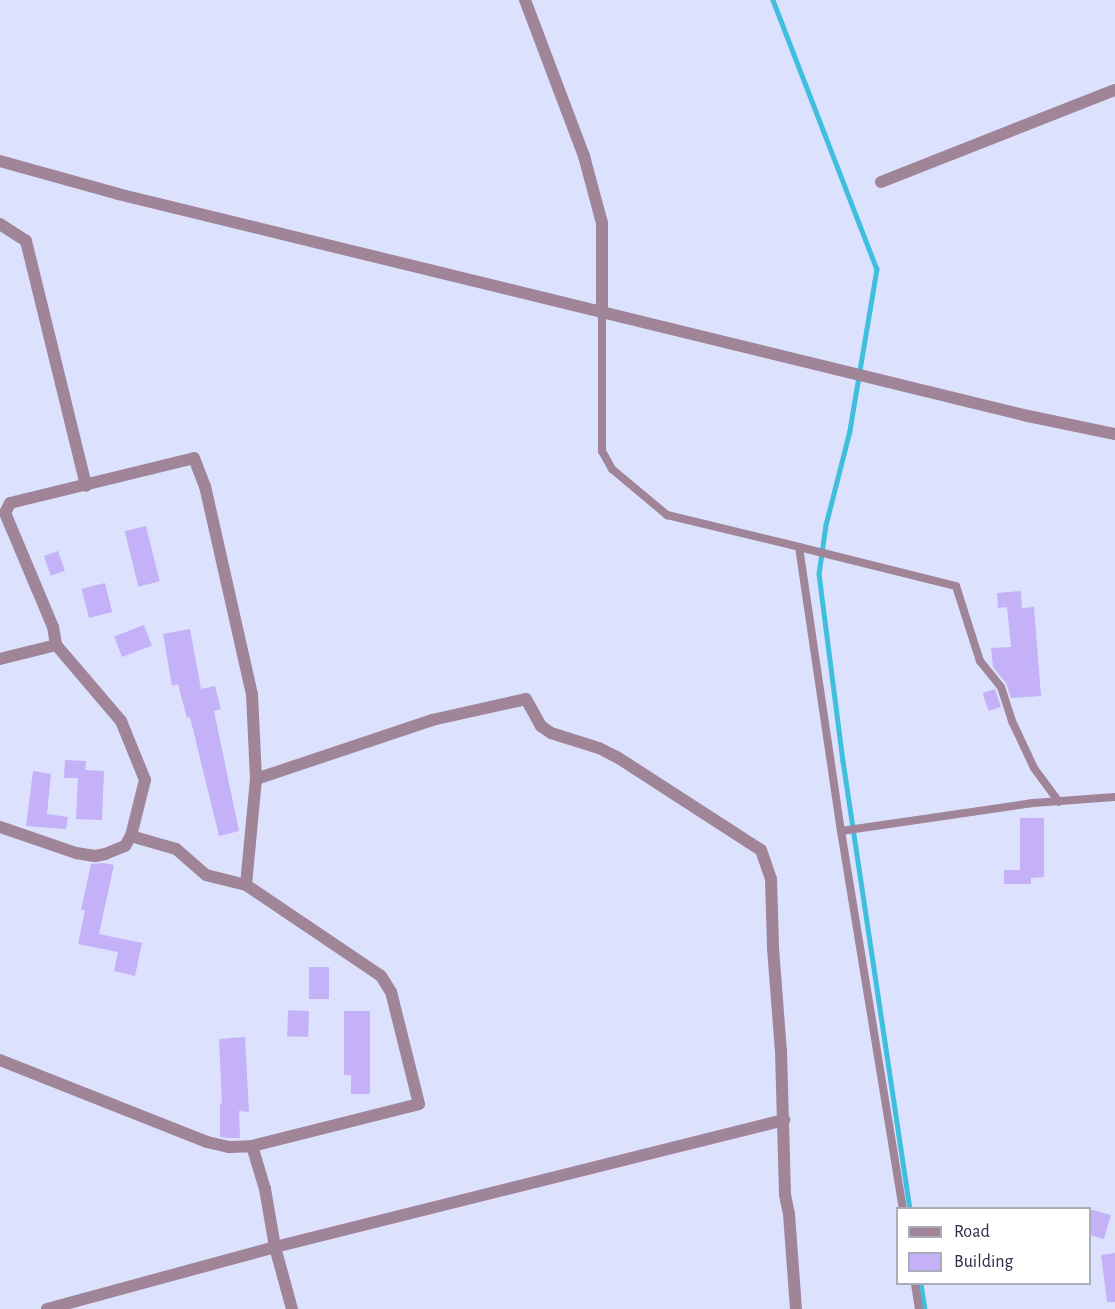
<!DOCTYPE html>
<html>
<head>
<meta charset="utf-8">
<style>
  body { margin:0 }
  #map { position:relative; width:1115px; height:1309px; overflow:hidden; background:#dce2fe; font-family:"Alegreya Sans",sans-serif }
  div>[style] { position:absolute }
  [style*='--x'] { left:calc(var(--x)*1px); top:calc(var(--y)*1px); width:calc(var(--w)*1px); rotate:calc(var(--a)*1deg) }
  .stream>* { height:4.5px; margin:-2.25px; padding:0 2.25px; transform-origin:2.25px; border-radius:2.25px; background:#3fbfdd }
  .building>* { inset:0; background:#c4b1f7; transform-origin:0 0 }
  .lane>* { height:8px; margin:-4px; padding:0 4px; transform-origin:4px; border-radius:4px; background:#a08498 }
  .street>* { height:12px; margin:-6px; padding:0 6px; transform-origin:6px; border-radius:6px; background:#a08498 }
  span { translate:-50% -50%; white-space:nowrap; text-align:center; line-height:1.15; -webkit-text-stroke:6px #fff; paint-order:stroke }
  .legend { position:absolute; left:896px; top:1207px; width:195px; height:78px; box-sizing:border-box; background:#fff; border:2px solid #aaacb7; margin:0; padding:8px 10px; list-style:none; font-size:18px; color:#2b2f4a }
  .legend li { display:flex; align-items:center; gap:12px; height:30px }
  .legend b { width:30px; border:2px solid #aaacb7 }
</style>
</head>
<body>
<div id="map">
  <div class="stream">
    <div style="--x:773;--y:0;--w:288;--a:68.9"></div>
    <div style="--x:877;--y:269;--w:164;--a:99.5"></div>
    <div style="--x:850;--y:431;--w:97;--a:104.3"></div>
    <div style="--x:826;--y:525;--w:49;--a:98.1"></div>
    <div style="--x:819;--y:574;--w:189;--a:82.7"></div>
    <div style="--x:843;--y:761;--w:452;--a:81.5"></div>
    <div style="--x:921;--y:1284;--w:25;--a:81"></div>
  </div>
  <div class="building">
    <div style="left:146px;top:526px;width:57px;height:22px;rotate:76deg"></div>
    <div style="left:58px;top:551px;width:21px;height:15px;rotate:71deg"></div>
    <div style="left:105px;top:583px;width:30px;height:24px;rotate:76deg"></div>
    <div style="clip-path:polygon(1021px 591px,1022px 608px,1034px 607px,1041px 696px,1011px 698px,1006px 683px,993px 667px,991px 648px,1011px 647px,1007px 607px,998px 608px,997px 593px)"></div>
    <div style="left:144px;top:625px;width:22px;height:32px;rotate:69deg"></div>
    <div style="clip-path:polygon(190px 629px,201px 689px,215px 686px,221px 709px,214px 711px,239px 831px,219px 836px,190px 717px,187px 718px,178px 684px,172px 686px,163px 634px)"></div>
    <div style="left:995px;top:689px;width:19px;height:13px;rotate:72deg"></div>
    <div style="clip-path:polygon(65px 760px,86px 761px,85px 770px,104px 771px,102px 820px,76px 819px,78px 778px,64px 778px)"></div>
    <div style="clip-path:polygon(33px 771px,51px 774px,47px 814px,68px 817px,66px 829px,26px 826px)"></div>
    <div style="clip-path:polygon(1020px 818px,1044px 818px,1044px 877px,1031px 878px,1031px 884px,1004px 884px,1004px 870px,1020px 870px)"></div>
    <div style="clip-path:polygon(103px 863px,114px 865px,99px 934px,142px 943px,135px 976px,114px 971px,118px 952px,78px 944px,85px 910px,81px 910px,91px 864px)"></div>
    <div style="left:309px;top:967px;width:20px;height:32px"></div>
    <div style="left:309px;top:1011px;width:26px;height:21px;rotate:92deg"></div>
    <div style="clip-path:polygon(344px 1011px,370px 1011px,370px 1094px,351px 1094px,351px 1075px,344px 1075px)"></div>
    <div style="clip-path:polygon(245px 1037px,249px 1112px,239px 1111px,240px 1138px,227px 1138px,220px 1137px,220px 1103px,222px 1104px,219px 1039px)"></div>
    <div style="clip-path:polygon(1089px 1209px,1111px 1215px,1104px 1239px,1089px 1235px)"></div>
    <div style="clip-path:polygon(1115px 1253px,1115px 1302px,1107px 1302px,1101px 1255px)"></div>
  </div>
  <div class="lane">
    <div style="--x:602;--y:313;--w:138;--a:90"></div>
    <div style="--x:602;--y:451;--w:21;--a:61"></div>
    <div style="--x:612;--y:469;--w:72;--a:39.9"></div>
    <div style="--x:667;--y:515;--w:136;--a:13.6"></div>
    <div style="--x:799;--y:547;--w:287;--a:81.6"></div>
    <div style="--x:841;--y:831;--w:382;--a:80.7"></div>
    <div style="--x:799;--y:547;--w:162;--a:14"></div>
    <div style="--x:956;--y:586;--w:79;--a:72.3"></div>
    <div style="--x:980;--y:661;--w:33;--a:51"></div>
    <div style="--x:1001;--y:687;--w:36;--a:72"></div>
    <div style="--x:1012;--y:721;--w:52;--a:64.9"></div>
    <div style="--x:1034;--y:768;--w:42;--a:53.7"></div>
    <div style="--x:841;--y:831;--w:194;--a:-8.3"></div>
    <div style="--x:1033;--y:803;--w:82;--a:-4.2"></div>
    <div style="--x:915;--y:1284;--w:25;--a:81"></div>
  </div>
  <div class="street">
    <div style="--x:525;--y:0;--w:167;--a:69.3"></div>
    <div style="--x:584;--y:156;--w:69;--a:75"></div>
    <div style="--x:602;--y:223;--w:90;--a:90"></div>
    <div style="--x:0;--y:161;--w:123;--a:15.6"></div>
    <div style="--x:118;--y:194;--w:937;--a:13.71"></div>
    <div style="--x:1028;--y:416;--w:89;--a:11.7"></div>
    <div style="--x:881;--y:182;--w:251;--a:-21.5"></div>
    <div style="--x:0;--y:224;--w:31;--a:33"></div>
    <div style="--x:26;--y:241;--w:252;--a:76.2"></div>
    <div style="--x:0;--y:659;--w:58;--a:-14"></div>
    <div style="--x:256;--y:779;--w:186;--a:-18.5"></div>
    <div style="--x:432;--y:720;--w:96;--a:-12.6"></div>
    <div style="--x:526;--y:699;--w:31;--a:61"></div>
    <div style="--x:541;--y:726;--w:12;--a:35"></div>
    <div style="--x:551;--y:733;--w:50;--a:17.4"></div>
    <div style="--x:599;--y:748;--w:20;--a:27"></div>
    <div style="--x:617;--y:757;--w:171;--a:32.9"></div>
    <div style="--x:761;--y:850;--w:31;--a:71"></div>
    <div style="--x:771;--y:879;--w:69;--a:88.3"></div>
    <div style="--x:773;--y:948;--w:103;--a:85.6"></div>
    <div style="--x:781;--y:1051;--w:144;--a:88.4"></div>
    <div style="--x:785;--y:1195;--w:19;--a:78"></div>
    <div style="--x:789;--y:1214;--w:95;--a:85.8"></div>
    <div style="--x:0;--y:827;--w:80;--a:18.9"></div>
    <div style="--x:76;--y:853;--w:19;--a:9"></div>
    <div style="--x:95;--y:856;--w:10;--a:-11"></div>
    <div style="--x:105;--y:854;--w:22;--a:-22"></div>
    <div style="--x:125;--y:846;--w:12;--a:-59"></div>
    <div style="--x:131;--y:836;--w:58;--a:-76"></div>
    <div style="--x:145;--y:780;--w:64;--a:-112.1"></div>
    <div style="--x:121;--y:721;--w:100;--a:-130.5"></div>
    <div style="--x:56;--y:645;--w:18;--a:-99"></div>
    <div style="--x:53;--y:627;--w:124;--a:-112.8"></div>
    <div style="--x:5;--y:513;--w:11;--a:-63"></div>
    <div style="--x:10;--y:503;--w:189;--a:-13.7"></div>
    <div style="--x:194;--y:458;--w:30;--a:69"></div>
    <div style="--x:205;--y:486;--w:213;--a:77.3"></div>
    <div style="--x:252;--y:694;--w:85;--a:87.3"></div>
    <div style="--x:256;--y:779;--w:106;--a:95.4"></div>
    <div style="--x:0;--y:1060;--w:223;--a:21.6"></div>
    <div style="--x:207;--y:1142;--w:23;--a:13"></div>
    <div style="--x:229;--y:1147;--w:23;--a:-2"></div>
    <div style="--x:252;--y:1146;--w:172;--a:-14.1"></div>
    <div style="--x:419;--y:1104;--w:115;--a:-104"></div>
    <div style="--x:391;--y:992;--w:19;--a:-122"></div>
    <div style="--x:381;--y:976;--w:163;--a:-146"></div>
    <div style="--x:246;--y:885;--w:41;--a:-166"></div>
    <div style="--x:206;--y:875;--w:40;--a:-139"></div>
    <div style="--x:176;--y:849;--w:47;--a:-163.9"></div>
    <div style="--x:252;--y:1146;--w:45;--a:73.2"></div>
    <div style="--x:265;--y:1189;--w:59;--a:80.2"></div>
    <div style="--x:275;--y:1247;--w:64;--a:74.7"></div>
    <div style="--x:47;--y:1309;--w:236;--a:-15.2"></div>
    <div style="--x:275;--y:1247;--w:525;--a:-14.01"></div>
  </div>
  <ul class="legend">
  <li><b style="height:8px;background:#a08498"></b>Road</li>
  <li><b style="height:16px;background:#c4b1f7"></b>Building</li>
  </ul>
</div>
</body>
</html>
